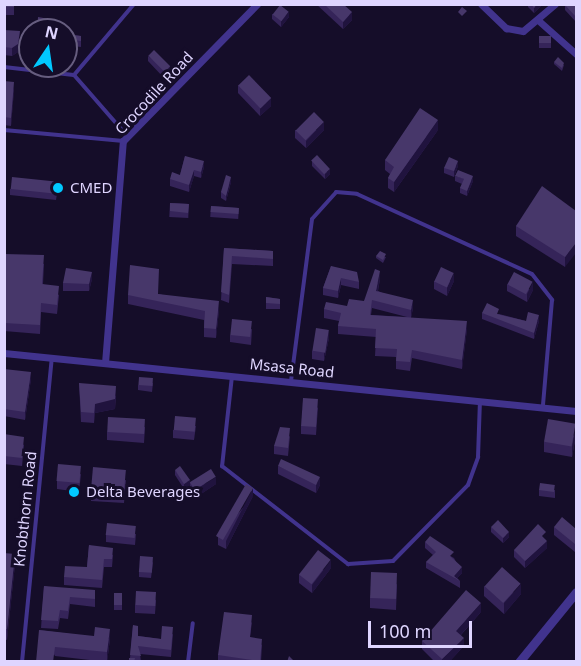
<!DOCTYPE html>
<html>
<head>
<meta charset="utf-8">
<style>
  body { margin:0 }
  #map { position:relative; width:581px; height:666px; overflow:hidden; background:#150d29; font-family:"Noto Sans",sans-serif }
  div>[style] { position:absolute }
  [style*='--x'] { left:calc(var(--x)*1px); top:calc(var(--y)*1px); width:calc(var(--w)*1px); rotate:calc(var(--a)*1deg) }
  .service>* { height:4px; margin:-2px; padding:0 2px; transform-origin:2px; border-radius:2px; background:#41338d }
  .minor>* { height:7px; margin:-3.5px; padding:0 3.5px; transform-origin:3.5px; border-radius:3.5px; background:#41338d }
  .tertiary>* { height:9px; margin:-4.5px; padding:0 4.5px; transform-origin:4.5px; border-radius:4.5px; background:#41338d }
  .wall>* { inset:0; background:#352459; transform-origin:0 0 }
  .shaded-wall>* { inset:0; background:#20133e }
  .building>* { inset:0; background:#47376a; transform-origin:0 0 }
  .dots>* { width:16px; height:16px; translate:-50% -50%; box-sizing:border-box; border:3px solid #150d29; border-radius:50% }
  span { translate:-50% -50%; white-space:nowrap; text-align:center; line-height:1.15; -webkit-text-stroke:6px #150d29; paint-order:stroke }
  .street-label { font-size:15px; color:#dfd5ff }
  .poi-label { font-size:15px; color:#dfd5ff }
  .left { translate:0 -50%; text-align:left }
  .frame { position:absolute; inset:0; border:6px solid #dfd5ff; pointer-events:none }
  .north { position:absolute; left:18px; top:18px; width:60px; height:60px; box-sizing:border-box; background:#150d29; border:2px solid #665d7f; border-radius:50%; rotate:13deg; font-size:16px; font-weight:700; line-height:24px; text-align:center; color:#dfd5ff }
  .north::after { content:''; display:block; margin:auto; width:21px; height:27px; background:#01c8ff; clip-path:polygon(50% 0,100% 100%,50% 72%,0 100%) }
  .scale { position:absolute; left:368px; top:621px; width:104px; height:27px; box-sizing:border-box; border:3px solid #dfd5ff; border-top:0; padding-left:8px; font-size:18px; line-height:21px; white-space:nowrap; color:#dfd5ff; -webkit-text-stroke:4px #150d29; paint-order:stroke }
</style>
</head>
<body>
<div id="map">
  <div class="service">
    <div style="--x:4;--y:67;--w:70;--a:6.5"></div>
    <div style="--x:74;--y:75;--w:93;--a:-49.8"></div>
    <div style="--x:74;--y:75;--w:82;--a:48.9"></div>
    <div style="--x:4;--y:130;--w:120;--a:5.3"></div>
    <div style="--x:232;--y:376;--w:91;--a:96.3"></div>
    <div style="--x:222;--y:466;--w:160;--a:37.9"></div>
    <div style="--x:348;--y:564;--w:45;--a:-3.8"></div>
    <div style="--x:393;--y:561;--w:107;--a:-45.4"></div>
    <div style="--x:468;--y:485;--w:30;--a:-70"></div>
    <div style="--x:478;--y:457;--w:56;--a:-88"></div>
    <div style="--x:291;--y:381;--w:163;--a:-82.6"></div>
    <div style="--x:312;--y:219;--w:36;--a:-48"></div>
    <div style="--x:336;--y:192;--w:21;--a:5"></div>
    <div style="--x:357;--y:194;--w:192;--a:24.6"></div>
    <div style="--x:532;--y:274;--w:33;--a:52"></div>
    <div style="--x:552;--y:300;--w:106;--a:94.9"></div>
    <div style="--x:22;--y:662;--w:305;--a:-84.4"></div>
    <div style="--x:188;--y:662;--w:39;--a:-83"></div>
  </div>
  <div class="minor">
    <div style="--x:481;--y:4;--w:35;--a:44"></div>
    <div style="--x:506;--y:28;--w:17;--a:10"></div>
    <div style="--x:523;--y:31;--w:42;--a:-40.2"></div>
    <div style="--x:539;--y:21;--w:50;--a:41.7"></div>
    <div style="--x:4;--y:353;--w:575;--a:5.79"></div>
    <div style="--x:105;--y:363;--w:223;--a:-85.4"></div>
    <div style="--x:123;--y:141;--w:192;--a:-45.6"></div>
  </div>
  <div class="tertiary">
    <div style="--x:519;--y:662;--w:90;--a:-50.8"></div>
  </div>
  <div class="wall">
    <div style="left:4px;top:4px;width:10px;height:11px"></div>
    <div style="clip-path:polygon(316px 4px,343px 4px,352px 20px,343px 29px)"></div>
    <div style="clip-path:polygon(528px 4px,543px 4px,534px 13px,528px 7px)"></div>
    <div style="clip-path:polygon(576px 4px,576px 22px,565px 10px,565px 5px)"></div>
    <div style="clip-path:polygon(272px 14px,289px 17px,281px 27px,272px 19px)"></div>
    <div style="clip-path:polygon(4px 30px,20px 39px,18px 52px,12px 56px,4px 55px)"></div>
    <div style="clip-path:polygon(73px 35px,81px 36px,81px 47px,73px 46px)"></div>
    <div style="left:539px;top:36px;width:12px;height:12px"></div>
    <div style="left:66px;top:46px;width:7px;height:12px"></div>
    <div style="clip-path:polygon(148px 56px,170px 72px,164px 78px,148px 61px)"></div>
    <div style="clip-path:polygon(554px 62px,564px 65px,562px 71px,554px 64px)"></div>
    <div style="clip-path:polygon(4px 81px,14px 90px,11px 126px,4px 125px)"></div>
    <div style="clip-path:polygon(238px 85px,271px 106px,260px 116px,238px 93px)"></div>
    <div style="clip-path:polygon(295px 130px,324px 130px,306px 148px,295px 138px)"></div>
    <div style="clip-path:polygon(438px 130px,394px 192px,388px 188px,388px 178px,390px 174px,385px 170px,385px 160px)"></div>
    <div style="clip-path:polygon(185px 156px,204px 167px,201px 178px,194px 176px,189px 192px,170px 186px,170px 179px,180px 175px)"></div>
    <div style="clip-path:polygon(312px 161px,330px 174px,325px 179px,312px 166px)"></div>
    <div style="clip-path:polygon(458px 166px,454px 177px,444px 173px,444px 168px)"></div>
    <div style="clip-path:polygon(455px 176px,473px 181px,467px 196px,460px 193px,460px 188px,462px 184px,455px 181px)"></div>
    <div style="clip-path:polygon(231px 182px,226px 201px,221px 198px,221px 192px)"></div>
    <div style="clip-path:polygon(58px 188px,56px 200px,10px 195px,10px 189px)"></div>
    <div style="left:170px;top:203px;width:19px;height:14px;rotate:3deg"></div>
    <div style="left:211px;top:206px;width:28px;height:11px;rotate:4deg"></div>
    <div style="clip-path:polygon(576px 211px,565px 267px,516px 236px,516px 226px)"></div>
    <div style="clip-path:polygon(224px 248px,273px 251px,273px 266px,232px 264px,229px 303px,221px 300px)"></div>
    <div style="clip-path:polygon(4px 254px,44px 264px,43px 284px,59px 295px,57px 314px,41px 312px,40px 334px,4px 331px)"></div>
    <div style="clip-path:polygon(376px 256px,386px 257px,383px 263px,376px 258px)"></div>
    <div style="clip-path:polygon(331px 266px,359px 282px,359px 289px,341px 285px,338px 298px,323px 295px,323px 288px)"></div>
    <div style="clip-path:polygon(92px 279px,89px 291px,63px 291px,63px 283px)"></div>
    <div style="clip-path:polygon(evenodd,380px 279px,378px 291px,413px 308px,411px 318px,467px 329px,462px 369px,412px 358px,410px 371px,396px 369px,396px 357px,375px 356px,376px 337px,338px 334px,338px 326px,339px 321px,324px 318px,324px 309px,347px 306px,364px 301px,380px 279px,372px 308px,407px 317px,371px 315px,372px 308px)"></div>
    <div style="clip-path:polygon(434px 281px,454px 281px,447px 296px,434px 289px)"></div>
    <div style="clip-path:polygon(507px 284px,533px 290px,527px 302px,507px 291px)"></div>
    <div style="clip-path:polygon(159px 294px,219px 310px,216px 338px,204px 337px,204px 320px,128px 304px,128px 295px)"></div>
    <div style="clip-path:polygon(266px 297px,280px 299px,280px 309px,266px 309px)"></div>
    <div style="clip-path:polygon(482px 313px,499px 314px,526px 321px,539px 321px,534px 339px,482px 319px)"></div>
    <div style="clip-path:polygon(252px 329px,251px 345px,230px 342px,230px 335px)"></div>
    <div style="clip-path:polygon(329px 338px,324px 361px,312px 359px,312px 351px)"></div>
    <div style="clip-path:polygon(4px 369px,31px 379px,25px 420px,4px 416px)"></div>
    <div style="clip-path:polygon(79px 383px,116px 396px,115px 409px,95px 413px,94px 423px,81px 422px)"></div>
    <div style="clip-path:polygon(153px 383px,152px 392px,138px 390px,138px 385px)"></div>
    <div style="clip-path:polygon(318px 407px,316px 435px,301px 434px,301px 426px)"></div>
    <div style="clip-path:polygon(196px 426px,194px 440px,173px 438px,173px 430px)"></div>
    <div style="clip-path:polygon(145px 427px,144px 443px,107px 440px,107px 432px)"></div>
    <div style="clip-path:polygon(4px 434px,24px 445px,22px 466px,4px 464px)"></div>
    <div style="clip-path:polygon(576px 435px,572px 457px,544px 452px,544px 442px)"></div>
    <div style="clip-path:polygon(290px 436px,288px 456px,274px 454px,274px 446px)"></div>
    <div style="clip-path:polygon(278px 466px,320px 485px,316px 493px,278px 474px)"></div>
    <div style="clip-path:polygon(175px 470px,190px 485px,184px 489px,175px 475px)"></div>
    <div style="clip-path:polygon(81px 474px,79px 492px,57px 489px,57px 481px)"></div>
    <div style="clip-path:polygon(126px 480px,124px 503px,91px 501px,91px 490px)"></div>
    <div style="clip-path:polygon(190px 483px,216px 484px,195px 498px,190px 491px)"></div>
    <div style="clip-path:polygon(539px 490px,555px 490px,555px 498px,539px 496px)"></div>
    <div style="clip-path:polygon(253px 496px,226px 549px,218px 545px,218px 537px)"></div>
    <div style="clip-path:polygon(491px 527px,509px 537px,503px 543px,491px 532px)"></div>
    <div style="clip-path:polygon(554px 527px,576px 529px,575px 552px,554px 535px)"></div>
    <div style="clip-path:polygon(136px 534px,135px 545px,106px 542px,106px 535px)"></div>
    <div style="clip-path:polygon(545px 539px,547px 548px,525px 568px,514px 557px,514px 550px)"></div>
    <div style="clip-path:polygon(425px 542px,454px 558px,462px 573px,457px 578px,460px 581px,460px 588px,426px 568px,426px 562px,433px 555px,425px 548px)"></div>
    <div style="clip-path:polygon(89px 545px,113px 555px,112px 567px,104px 567px,102px 588px,64px 585px,64px 577px,87px 567px)"></div>
    <div style="clip-path:polygon(4px 553px,15px 564px,7px 640px,4px 639px)"></div>
    <div style="clip-path:polygon(153px 562px,151px 578px,139px 577px,139px 572px)"></div>
    <div style="clip-path:polygon(331px 568px,312px 593px,299px 583px,299px 575px)"></div>
    <div style="clip-path:polygon(397px 584px,396px 610px,370px 608px,370px 598px)"></div>
    <div style="clip-path:polygon(44px 586px,95px 598px,95px 607px,70px 604px,68px 619px,60px 618px,58px 629px,41px 628px)"></div>
    <div style="clip-path:polygon(484px 586px,521px 594px,504px 614px,484px 596px)"></div>
    <div style="left:114px;top:593px;width:8px;height:17px"></div>
    <div style="clip-path:polygon(156px 600px,155px 614px,135px 613px,135px 605px)"></div>
    <div style="clip-path:polygon(481px 612px,461px 635px,464px 646px,449px 662px,435px 662px,422px 649px,422px 641px)"></div>
    <div style="clip-path:polygon(252px 622px,250px 637px,262px 645px,261px 662px,218px 662px,218px 655px)"></div>
    <div style="clip-path:polygon(133px 625px,138px 636px,161px 639px,173px 634px,171px 657px,140px 654px,141px 662px,129px 662px,130px 658px)"></div>
    <div style="clip-path:polygon(39px 630px,110px 639px,107px 662px,55px 656px)"></div>
  </div>
  <div class="shaded-wall">
    <div style="clip-path:polygon(537px 4px,543px 4px,534px 13px,534px 8px)"></div>
    <div style="clip-path:polygon(289px 12px,289px 17px,281px 27px,281px 21px)"></div>
    <div style="clip-path:polygon(352px 12px,352px 20px,343px 29px,343px 22px)"></div>
    <div style="clip-path:polygon(20px 31px,18px 52px,12px 56px,12px 48px)"></div>
    <div style="clip-path:polygon(170px 66px,170px 72px,164px 78px,164px 72px)"></div>
    <div style="clip-path:polygon(14px 82px,14px 90px,11px 126px,11px 118px)"></div>
    <div style="clip-path:polygon(271px 98px,271px 106px,260px 116px,260px 108px)"></div>
    <div style="clip-path:polygon(438px 120px,438px 130px,394px 192px,394px 182px)"></div>
    <div style="clip-path:polygon(324px 122px,324px 130px,306px 148px,306px 141px)"></div>
    <div style="clip-path:polygon(204px 161px,204px 167px,201px 178px,201px 172px)"></div>
    <div style="clip-path:polygon(458px 161px,458px 166px,454px 177px,454px 171px)"></div>
    <div style="clip-path:polygon(330px 169px,330px 174px,325px 179px,325px 174px)"></div>
    <div style="clip-path:polygon(194px 170px,194px 176px,189px 192px,189px 185px)"></div>
    <div style="clip-path:polygon(473px 176px,473px 181px,467px 196px,467px 191px)"></div>
    <div style="clip-path:polygon(231px 177px,231px 182px,226px 201px,226px 196px)"></div>
    <div style="clip-path:polygon(576px 243px,576px 253px,565px 267px,565px 257px)"></div>
    <div style="clip-path:polygon(380px 271px,380px 279px,376px 299px,376px 291px)"></div>
    <div style="clip-path:polygon(92px 272px,92px 279px,89px 291px,89px 284px)"></div>
    <div style="clip-path:polygon(454px 273px,454px 281px,447px 296px,447px 288px)"></div>
    <div style="clip-path:polygon(341px 278px,341px 285px,338px 298px,338px 291px)"></div>
    <div style="clip-path:polygon(533px 282px,533px 290px,527px 302px,527px 294px)"></div>
    <div style="clip-path:polygon(413px 300px,413px 308px,411px 318px,411px 310px)"></div>
    <div style="clip-path:polygon(219px 301px,219px 310px,216px 338px,216px 329px)"></div>
    <div style="clip-path:polygon(539px 315px,539px 321px,534px 339px,534px 333px)"></div>
    <div style="clip-path:polygon(467px 321px,467px 329px,462px 369px,462px 360px)"></div>
    <div style="clip-path:polygon(329px 330px,329px 338px,324px 361px,324px 354px)"></div>
    <div style="clip-path:polygon(31px 372px,31px 379px,25px 420px,25px 412px)"></div>
    <div style="clip-path:polygon(116px 386px,115px 409px,95px 413px,94px 423px,95px 404px)"></div>
    <div style="clip-path:polygon(576px 424px,576px 435px,572px 457px,572px 447px)"></div>
    <div style="clip-path:polygon(216px 477px,216px 484px,195px 498px,195px 490px)"></div>
    <div style="clip-path:polygon(320px 477px,320px 485px,316px 493px,316px 485px)"></div>
    <div style="clip-path:polygon(190px 480px,190px 485px,184px 489px,184px 484px)"></div>
    <div style="clip-path:polygon(253px 488px,253px 496px,226px 549px,226px 541px)"></div>
    <div style="clip-path:polygon(509px 532px,509px 537px,503px 543px,503px 538px)"></div>
    <div style="clip-path:polygon(547px 541px,547px 548px,525px 568px,525px 561px)"></div>
    <div style="clip-path:polygon(15px 554px,15px 564px,7px 640px,7px 629px)"></div>
    <div style="clip-path:polygon(331px 560px,331px 568px,312px 593px,312px 585px)"></div>
    <div style="clip-path:polygon(462px 567px,462px 573px,456px 579px,454px 576px)"></div>
    <div style="clip-path:polygon(521px 584px,521px 594px,504px 614px,504px 603px)"></div>
    <div style="clip-path:polygon(481px 603px,481px 612px,456px 640px,456px 631px)"></div>
    <div style="clip-path:polygon(110px 629px,110px 639px,107px 662px,107px 652px)"></div>
    <div style="clip-path:polygon(464px 638px,464px 646px,449px 662px,442px 662px,442px 659px)"></div>
  </div>
  <div class="building">
    <div style="left:4px;top:4px;width:10px;height:3px"></div>
    <div style="clip-path:polygon(324px 4px,343px 4px,352px 12px,343px 22px)"></div>
    <div style="clip-path:polygon(531px 4px,537px 4px,534px 8px)"></div>
    <div style="clip-path:polygon(566px 4px,576px 4px,576px 17px,565px 5px)"></div>
    <div style="left:280px;top:5px;width:11px;height:12px;rotate:38deg"></div>
    <div style="clip-path:polygon(462px 7px,467px 11px,462px 16px,458px 12px)"></div>
    <div style="clip-path:polygon(38px 17px,49px 19px,48px 30px,37px 30px)"></div>
    <div style="left:58px;top:25px;width:9px;height:5px"></div>
    <div style="clip-path:polygon(4px 30px,20px 31px,18px 44px,12px 48px,4px 47px)"></div>
    <div style="clip-path:polygon(73px 35px,81px 36px,81px 41px,73px 40px)"></div>
    <div style="left:539px;top:36px;width:12px;height:7px"></div>
    <div style="left:66px;top:46px;width:7px;height:7px"></div>
    <div style="left:154px;top:50px;width:23px;height:8px;rotate:45deg"></div>
    <div style="clip-path:polygon(558px 57px,564px 63px,562px 68px,554px 62px)"></div>
    <div style="left:249px;top:75px;width:32px;height:15px;rotate:46deg"></div>
    <div style="clip-path:polygon(4px 81px,14px 82px,11px 118px,4px 117px)"></div>
    <div style="clip-path:polygon(420px 108px,438px 120px,394px 182px,388px 178px,394px 167px,385px 160px)"></div>
    <div style="left:314px;top:112px;width:14px;height:26px;rotate:45deg"></div>
    <div style="left:317px;top:155px;width:19px;height:8px;rotate:47deg"></div>
    <div style="clip-path:polygon(185px 156px,204px 161px,201px 172px,194px 170px,189px 185px,170px 179px,172px 172px,180px 175px)"></div>
    <div style="clip-path:polygon(449px 157px,458px 161px,454px 171px,444px 168px)"></div>
    <div style="clip-path:polygon(458px 170px,473px 176px,467px 191px,460px 188px,464px 179px,455px 176px)"></div>
    <div style="clip-path:polygon(226px 175px,231px 177px,226px 196px,221px 192px)"></div>
    <div style="left:12px;top:177px;width:46px;height:12px;rotate:6deg"></div>
    <div style="clip-path:polygon(542px 186px,576px 211px,576px 243px,565px 257px,516px 226px)"></div>
    <div style="clip-path:polygon(170px 203px,189px 204px,188px 213px,170px 211px)"></div>
    <div style="left:211px;top:206px;width:28px;height:6px;rotate:4deg"></div>
    <div style="clip-path:polygon(224px 248px,273px 251px,273px 259px,232px 256px,229px 295px,221px 292px)"></div>
    <div style="clip-path:polygon(380px 251px,386px 254px,383px 260px,376px 256px)"></div>
    <div style="clip-path:polygon(4px 254px,44px 255px,42px 284px,59px 286px,57px 305px,41px 303px,40px 325px,4px 323px)"></div>
    <div style="clip-path:polygon(130px 265px,159px 269px,158px 294px,219px 301px,216px 329px,204px 328px,205px 311px,128px 295px)"></div>
    <div style="clip-path:polygon(331px 266px,357px 272px,359px 282px,341px 278px,338px 291px,323px 288px)"></div>
    <div style="left:441px;top:267px;width:14px;height:16px;rotate:25deg"></div>
    <div style="clip-path:polygon(66px 268px,92px 272px,89px 284px,63px 283px)"></div>
    <div style="clip-path:polygon(375px 269px,380px 271px,376px 291px,413px 300px,411px 310px,372px 300px,370px 315px,467px 321px,462px 360px,412px 350px,410px 362px,396px 361px,397px 349px,375px 348px,376px 329px,338px 326px,341px 313px,324px 309px,326px 302px,347px 306px,349px 299px,364px 301px)"></div>
    <div style="left:514px;top:272px;width:21px;height:14px;rotate:28deg"></div>
    <div style="clip-path:polygon(266px 297px,280px 299px,280px 304px,266px 303px)"></div>
    <div style="clip-path:polygon(487px 303px,499px 309px,497px 314px,526px 321px,528px 312px,539px 315px,534px 333px,482px 313px)"></div>
    <div style="left:232px;top:319px;width:20px;height:16px;rotate:6deg"></div>
    <div style="left:316px;top:328px;width:13px;height:23px;rotate:9deg"></div>
    <div style="clip-path:polygon(4px 369px,31px 372px,25px 412px,4px 409px)"></div>
    <div style="left:139px;top:377px;width:14px;height:8px;rotate:4deg"></div>
    <div style="clip-path:polygon(79px 383px,116px 386px,115px 399px,95px 404px,94px 413px,81px 412px)"></div>
    <div style="left:303px;top:398px;width:15px;height:28px;rotate:4deg"></div>
    <div style="left:175px;top:416px;width:21px;height:14px;rotate:5deg"></div>
    <div style="left:108px;top:417px;width:37px;height:15px;rotate:3deg"></div>
    <div style="left:548px;top:419px;width:28px;height:23px;rotate:10deg"></div>
    <div style="clip-path:polygon(280px 427px,290px 428px,288px 448px,274px 446px)"></div>
    <div style="clip-path:polygon(4px 434px,24px 437px,22px 458px,4px 456px)"></div>
    <div style="clip-path:polygon(281px 459px,320px 477px,316px 485px,278px 466px)"></div>
    <div style="left:58px;top:464px;width:23px;height:17px;rotate:5deg"></div>
    <div style="clip-path:polygon(180px 466px,190px 480px,184px 484px,175px 470px)"></div>
    <div style="left:93px;top:467px;width:33px;height:23px;rotate:5deg"></div>
    <div style="left:211px;top:469px;width:9px;height:25px;rotate:58deg"></div>
    <div style="left:540px;top:483px;width:15px;height:7px;rotate:8deg"></div>
    <div style="left:246px;top:484px;width:8px;height:60px;rotate:30deg"></div>
    <div style="clip-path:polygon(562px 517px,576px 529px,576px 542px,575px 544px,554px 527px)"></div>
    <div style="clip-path:polygon(498px 520px,509px 532px,503px 538px,491px 527px)"></div>
    <div style="left:107px;top:523px;width:29px;height:12px;rotate:6deg"></div>
    <div style="clip-path:polygon(538px 524px,546px 532px,542px 536px,547px 541px,525px 561px,514px 550px)"></div>
    <div style="clip-path:polygon(430px 536px,454px 552px,450px 556px,462px 567px,454px 576px,460px 581px,426px 562px,436px 552px,425px 542px)"></div>
    <div style="clip-path:polygon(89px 545px,113px 548px,112px 559px,104px 559px,102px 580px,64px 577px,65px 566px,87px 567px)"></div>
    <div style="left:318px;top:550px;width:16px;height:31px;rotate:38deg"></div>
    <div style="clip-path:polygon(4px 553px,15px 554px,7px 629px,4px 629px)"></div>
    <div style="left:140px;top:556px;width:13px;height:16px;rotate:4deg"></div>
    <div style="left:502px;top:567px;width:25px;height:26px;rotate:42deg"></div>
    <div style="left:371px;top:572px;width:26px;height:26px;rotate:2deg"></div>
    <div style="clip-path:polygon(44px 586px,95px 590px,95px 599px,70px 597px,68px 611px,60px 610px,58px 621px,41px 620px)"></div>
    <div style="clip-path:polygon(466px 590px,481px 603px,456px 631px,464px 638px,442px 659px,422px 641px)"></div>
    <div style="left:136px;top:591px;width:20px;height:14px;rotate:3deg"></div>
    <div style="left:114px;top:593px;width:8px;height:12px"></div>
    <div style="clip-path:polygon(224px 612px,252px 615px,250px 637px,262px 639px,260px 662px,252px 662px,252px 660px,218px 655px)"></div>
    <div style="clip-path:polygon(133px 625px,138px 626px,138px 636px,161px 639px,162px 626px,173px 627px,171px 650px,138px 646px,141px 656px,130px 655px)"></div>
    <div style="clip-path:polygon(95px 627px,110px 629px,107px 652px,55px 647px,53px 662px,36px 662px,39px 630px,94px 636px)"></div>
    <div style="clip-path:polygon(289px 656px,295px 662px,287px 662px)"></div>
    <div style="clip-path:polygon(129px 658px,135px 658px,134px 662px,129px 662px)"></div>
  </div>
  <div class="dots">
    <div style="left:58px;top:188px;background:#01c8ff"></div>
    <div style="left:74px;top:492px;background:#01c8ff"></div>
  </div>
  <div class="street-label">
    <span style="left:154px;top:93px;rotate:-47deg">Crocodile Road</span>
    <span style="left:292px;top:368px;rotate:6deg">Msasa Road</span>
    <span style="left:25px;top:509px;rotate:-84deg">Knobthorn Road</span>
  </div>
  <div class="poi-label">
    <span class="left" style="left:70px;top:188px">CMED</span>
    <span class="left" style="left:86px;top:492px">Delta Beverages</span>
  </div>
  <div class="frame"></div>
  <div class="north">N</div>
  <div class="scale">100 m</div>
</div>
</body>
</html>
